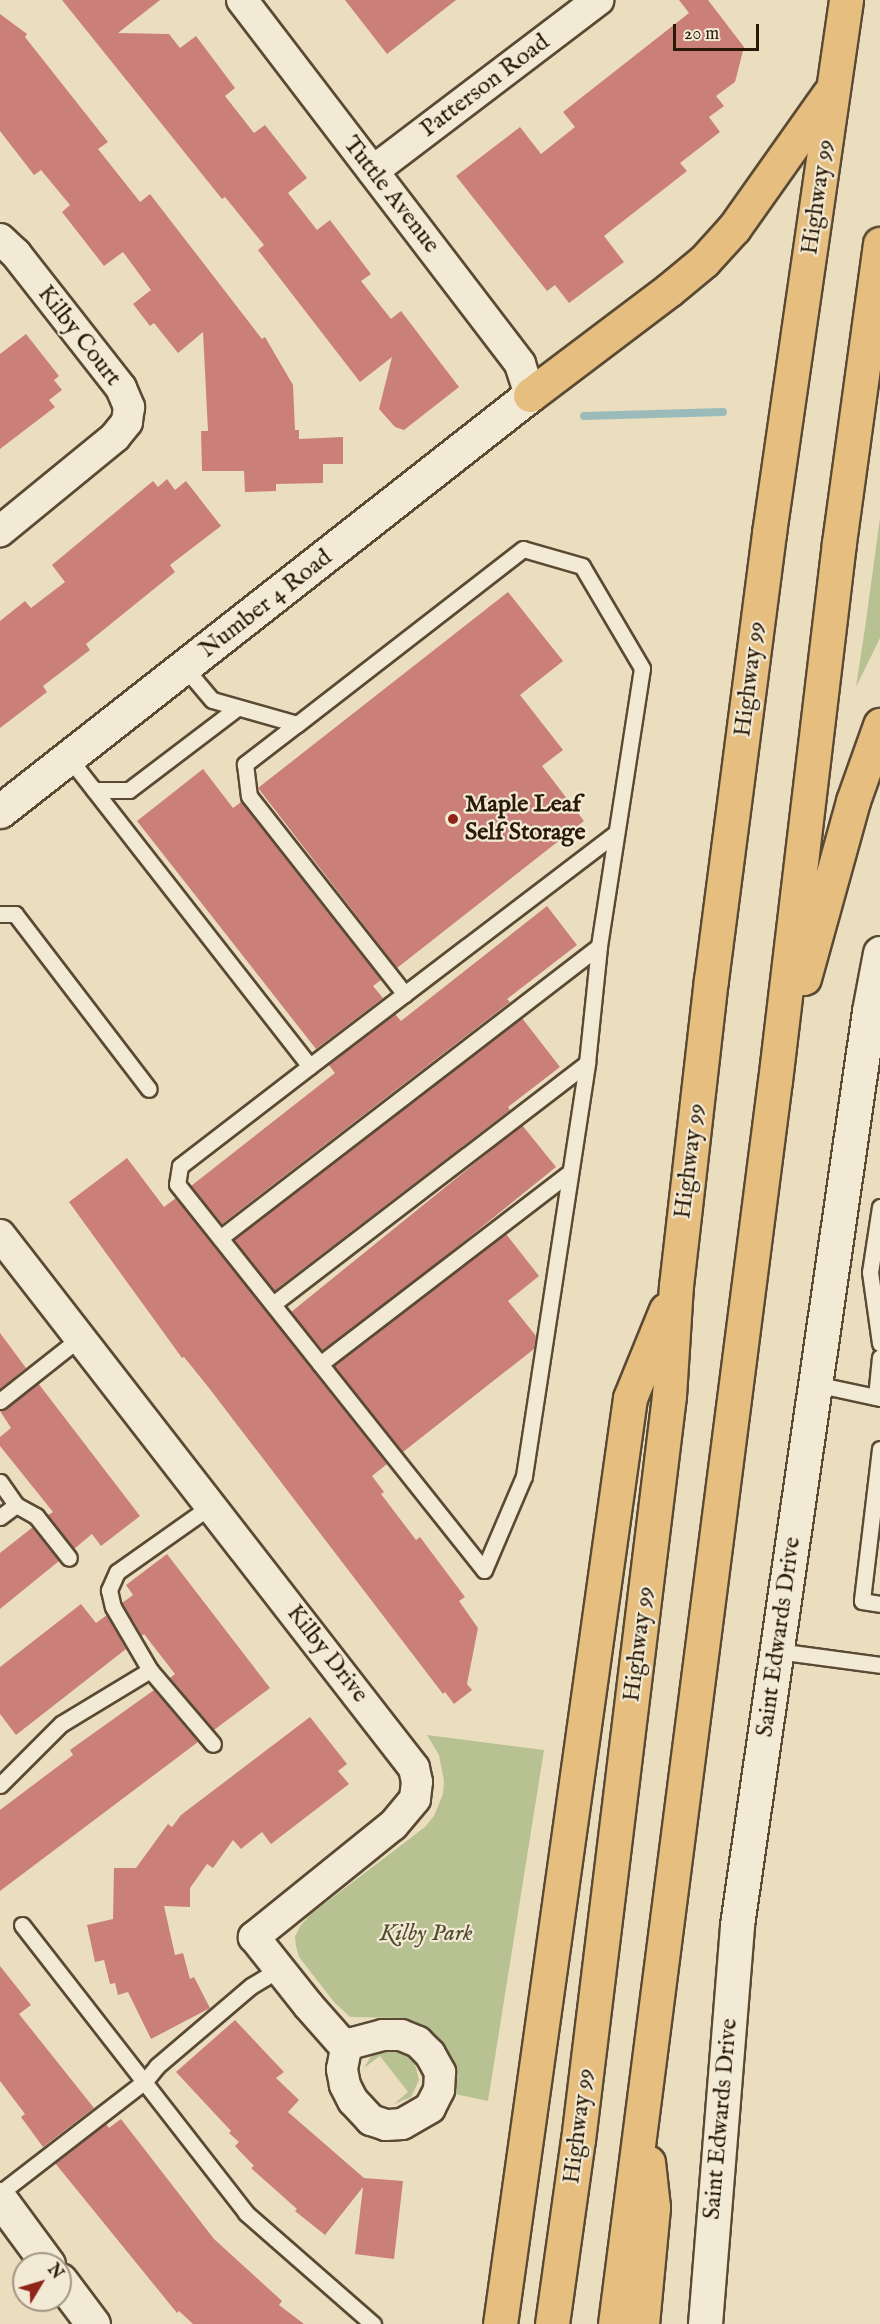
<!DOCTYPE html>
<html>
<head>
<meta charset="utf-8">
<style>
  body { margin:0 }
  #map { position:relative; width:880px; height:2324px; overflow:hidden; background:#ebdebf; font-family:"IM FELL English",serif }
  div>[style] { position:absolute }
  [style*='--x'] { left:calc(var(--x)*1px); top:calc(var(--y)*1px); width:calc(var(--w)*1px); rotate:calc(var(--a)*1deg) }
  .green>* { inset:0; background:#b7c192 }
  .stream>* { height:8px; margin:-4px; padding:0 4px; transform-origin:4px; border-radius:4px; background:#9abbba }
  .building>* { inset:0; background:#ca8079; transform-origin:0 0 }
  .roads { filter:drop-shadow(2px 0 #5a4a34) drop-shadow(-2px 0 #5a4a34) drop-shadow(0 2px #5a4a34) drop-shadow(0 -2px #5a4a34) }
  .service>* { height:15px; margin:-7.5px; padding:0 7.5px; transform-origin:7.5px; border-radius:7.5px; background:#f2ead5 }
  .minor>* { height:30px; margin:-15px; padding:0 15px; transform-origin:15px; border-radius:15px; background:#f2ead5 }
  .tertiary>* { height:33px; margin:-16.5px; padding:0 16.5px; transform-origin:16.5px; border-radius:16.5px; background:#f2ead5 }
  .secondary>* { height:33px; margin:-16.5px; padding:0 16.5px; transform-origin:16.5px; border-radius:16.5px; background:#f2ead5 }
  .motorway>* { height:33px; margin:-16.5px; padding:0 16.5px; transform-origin:16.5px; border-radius:16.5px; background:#e6bf80 }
  .dots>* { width:16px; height:16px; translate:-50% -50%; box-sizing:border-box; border:3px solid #f2ead5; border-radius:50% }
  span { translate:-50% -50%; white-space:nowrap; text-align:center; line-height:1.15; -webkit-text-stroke:4.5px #f2ead5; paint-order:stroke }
  .street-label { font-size:24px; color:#291906 }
  .poi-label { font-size:24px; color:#291906; font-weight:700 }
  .left { translate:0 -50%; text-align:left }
  .park-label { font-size:24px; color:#544b30; font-style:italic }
  .north { position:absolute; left:12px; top:2252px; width:60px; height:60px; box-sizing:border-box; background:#f2ead5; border:2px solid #a29682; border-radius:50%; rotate:52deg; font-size:16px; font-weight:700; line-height:24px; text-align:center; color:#291906 }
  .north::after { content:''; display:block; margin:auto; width:21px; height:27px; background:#8f2418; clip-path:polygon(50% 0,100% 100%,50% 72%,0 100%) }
  .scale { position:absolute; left:673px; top:24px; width:86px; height:27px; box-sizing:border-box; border:3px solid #291906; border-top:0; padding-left:8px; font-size:18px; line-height:21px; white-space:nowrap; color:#291906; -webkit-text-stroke:4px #f2ead5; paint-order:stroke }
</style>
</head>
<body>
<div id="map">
  <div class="green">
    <div style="clip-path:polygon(880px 518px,880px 638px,856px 687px,865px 628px)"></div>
    <div style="clip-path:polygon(427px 1735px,544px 1750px,488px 2101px,455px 2094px,447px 2054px,434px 2034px,422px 2026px,403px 2018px,350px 2017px,334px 2002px,299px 1957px,296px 1946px,295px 1937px,300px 1926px,311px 1914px,425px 1827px,434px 1816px,443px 1794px,444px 1781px,439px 1755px)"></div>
    <div style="clip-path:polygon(396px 2048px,410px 2054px,414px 2060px,419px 2080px,411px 2097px,394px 2104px,408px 2092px,380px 2056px,364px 2068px,372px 2054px,379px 2050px)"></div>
  </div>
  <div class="stream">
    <div style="--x:584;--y:416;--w:139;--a:-1.6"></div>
  </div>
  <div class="building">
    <div style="clip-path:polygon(62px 0,160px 0,118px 33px,169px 34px,180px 48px,196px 36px,235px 88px,225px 96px,254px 133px,265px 125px,307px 178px,288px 193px,317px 230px,330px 220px,371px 274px,361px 281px,391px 319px,401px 311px,459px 387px,404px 430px,395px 427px,379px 409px,392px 357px,360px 382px,258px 250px,264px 245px,225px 197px,222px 199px)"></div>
    <div style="clip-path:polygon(345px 0,456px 0,387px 54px)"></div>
    <div style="clip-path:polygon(679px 0,708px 0,744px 47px,735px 82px,716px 96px,724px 106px,709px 117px,720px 132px,680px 163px,687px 171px,604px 236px,624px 262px,569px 303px,555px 285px,547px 291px,456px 176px,520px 127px,541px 154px,575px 127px,563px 112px,689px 13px)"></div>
    <div style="clip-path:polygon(0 14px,27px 34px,25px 37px,108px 142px,98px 149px,140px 202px,150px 194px,262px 339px,265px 337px,293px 385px,295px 430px,299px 430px,299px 439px,343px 437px,343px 464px,323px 464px,323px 483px,276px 484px,276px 491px,245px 492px,244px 471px,202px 471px,201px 431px,208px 431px,203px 332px,178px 353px,154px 323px,150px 326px,133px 304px,151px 290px,123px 252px,104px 266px,62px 212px,70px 205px,41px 170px,34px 175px,0 131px)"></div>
    <div style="clip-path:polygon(26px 334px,59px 376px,54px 380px,62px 390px,49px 400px,55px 407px,0 449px,0 354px)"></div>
    <div style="clip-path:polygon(167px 479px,175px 490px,186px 481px,221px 526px,170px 565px,175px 572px,86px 644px,90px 650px,43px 686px,47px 692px,0 728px,0 621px,25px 601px,31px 608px,65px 582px,52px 565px,153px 481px,158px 487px)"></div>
    <div style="clip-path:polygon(508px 592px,563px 661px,520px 695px,563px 750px,542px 766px,584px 821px,397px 968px,258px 788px)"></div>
    <div style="clip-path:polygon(203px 769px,233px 808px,241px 802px,381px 980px,373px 986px,383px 998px,316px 1049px,137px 821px)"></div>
    <div style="clip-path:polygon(547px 906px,577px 945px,507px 999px,510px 1002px,222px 1224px,191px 1186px,335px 1073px,328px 1064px,395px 1014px,401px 1021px)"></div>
    <div style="clip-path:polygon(522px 1018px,560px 1067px,508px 1107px,510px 1110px,274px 1291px,234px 1240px)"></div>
    <div style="left:522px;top:1125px;width:54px;height:297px;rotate:51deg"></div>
    <div style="clip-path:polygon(127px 1158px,164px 1207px,176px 1198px,387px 1464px,372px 1476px,384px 1492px,381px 1494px,416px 1540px,420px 1537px,465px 1597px,459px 1601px,478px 1628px,467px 1684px,472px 1690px,454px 1704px,445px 1692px,443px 1694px,209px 1388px,184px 1357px,182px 1358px,69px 1202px)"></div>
    <div style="clip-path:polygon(506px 1234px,539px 1276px,508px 1301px,536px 1336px,534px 1349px,403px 1452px,334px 1366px)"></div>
    <div style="clip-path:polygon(0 1333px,26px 1368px,0 1389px)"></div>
    <div style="clip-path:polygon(38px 1383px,140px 1516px,101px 1546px,92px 1534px,74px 1549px,48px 1515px,53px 1512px,0 1446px,0 1437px,11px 1428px,0 1411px)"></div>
    <div style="clip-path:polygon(33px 1527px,59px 1561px,0 1609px,0 1553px)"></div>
    <div style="clip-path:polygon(167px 1554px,270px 1688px,214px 1730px,170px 1678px,175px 1674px,144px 1634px,142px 1636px,122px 1603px,133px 1595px,126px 1585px)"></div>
    <div style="clip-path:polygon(81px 1604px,96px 1623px,107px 1615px,126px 1649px,16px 1735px,0 1714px,0 1667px)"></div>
    <div style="clip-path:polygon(154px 1690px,198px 1742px,0 1891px,0 1810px,73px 1755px,70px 1750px)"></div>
    <div style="clip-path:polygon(310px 1717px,347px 1764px,338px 1771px,349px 1784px,271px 1844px,262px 1832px,241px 1849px,233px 1840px,213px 1868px,207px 1864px,190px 1888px,190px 1907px,164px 1906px,175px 1955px,183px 1953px,190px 1979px,194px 1977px,210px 2008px,151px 2039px,128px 1992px,118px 1995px,115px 1983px,110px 1984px,104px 1960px,95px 1962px,87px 1925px,113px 1919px,114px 1868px,136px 1868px,168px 1824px,172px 1827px,181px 1815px)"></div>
    <div style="clip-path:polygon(0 1966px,31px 2005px,19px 2014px,94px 2108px,43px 2147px,21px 2117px,25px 2114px,0 2081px)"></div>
    <div style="clip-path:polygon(235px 2020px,284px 2072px,276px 2078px,299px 2100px,288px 2112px,364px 2178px,403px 2181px,394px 2259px,355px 2254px,363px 2187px,325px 2235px,295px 2211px,297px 2209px,251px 2168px,254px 2166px,235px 2146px,239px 2142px,229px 2133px,231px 2131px,176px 2072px)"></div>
    <div style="clip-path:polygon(121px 2119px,214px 2239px,282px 2301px,279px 2305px,304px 2324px,193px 2324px,179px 2311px,177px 2313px,55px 2163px,106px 2124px,109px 2128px)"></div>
  </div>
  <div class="roads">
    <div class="service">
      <div style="--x:297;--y:724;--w:66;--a:142.4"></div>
      <div style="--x:245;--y:764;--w:32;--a:83"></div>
      <div style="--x:249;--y:796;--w:252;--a:51.8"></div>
      <div style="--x:69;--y:758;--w:391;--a:52"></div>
      <div style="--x:310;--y:1066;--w:164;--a:142.4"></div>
      <div style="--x:180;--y:1166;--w:18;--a:99"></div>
      <div style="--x:177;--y:1184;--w:493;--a:51.5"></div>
      <div style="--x:484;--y:1570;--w:102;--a:-66.9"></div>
      <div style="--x:524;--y:1476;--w:418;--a:-81.3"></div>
      <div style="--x:587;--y:1063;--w:118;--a:-84.1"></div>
      <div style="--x:599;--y:946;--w:281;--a:-81.2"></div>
      <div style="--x:642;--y:668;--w:118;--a:-120.5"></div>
      <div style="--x:582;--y:566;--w:61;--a:-163.9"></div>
      <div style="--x:523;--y:549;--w:286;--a:142.2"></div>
      <div style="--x:297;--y:724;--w:88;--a:-164.2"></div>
      <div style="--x:212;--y:700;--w:42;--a:-130.2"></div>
      <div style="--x:94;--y:790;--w:35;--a:0"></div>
      <div style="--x:129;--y:790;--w:136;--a:-37.2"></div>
      <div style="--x:0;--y:914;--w:15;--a:0"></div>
      <div style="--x:15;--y:914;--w:220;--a:52.6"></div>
      <div style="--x:310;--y:1066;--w:385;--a:-37.3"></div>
      <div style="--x:880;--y:1207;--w:66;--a:98.7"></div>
      <div style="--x:870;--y:1272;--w:72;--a:82"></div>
      <div style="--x:220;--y:1238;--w:478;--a:-37.6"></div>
      <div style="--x:273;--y:1304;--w:396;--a:-37.5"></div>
      <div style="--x:320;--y:1364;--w:314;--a:-37.5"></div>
      <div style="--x:815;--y:1384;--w:66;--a:12.2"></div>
      <div style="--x:876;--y:1397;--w:40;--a:-84.3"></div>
      <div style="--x:0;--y:1401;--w:103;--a:-38.3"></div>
      <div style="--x:880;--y:1449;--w:153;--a:96.8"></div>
      <div style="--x:862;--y:1601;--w:18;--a:9"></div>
      <div style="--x:0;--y:1482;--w:28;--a:55"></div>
      <div style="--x:16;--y:1505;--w:23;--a:29"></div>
      <div style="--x:36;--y:1516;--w:53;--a:51.8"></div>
      <div style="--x:212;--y:1505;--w:116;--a:144.8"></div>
      <div style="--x:117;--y:1572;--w:20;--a:114"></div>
      <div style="--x:109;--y:1590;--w:17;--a:77"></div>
      <div style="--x:113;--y:1607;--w:73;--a:59.6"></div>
      <div style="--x:150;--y:1670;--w:97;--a:49.6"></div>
      <div style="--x:0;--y:1517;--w:20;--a:-37"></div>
      <div style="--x:777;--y:1651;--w:104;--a:7.7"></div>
      <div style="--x:0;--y:1785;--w:86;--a:-45"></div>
      <div style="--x:61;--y:1724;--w:104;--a:-31.2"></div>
      <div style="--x:22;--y:1925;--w:365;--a:52.1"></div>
      <div style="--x:246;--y:2213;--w:169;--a:41.2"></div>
      <div style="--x:0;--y:2193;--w:183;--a:-37.7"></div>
      <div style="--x:145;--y:2081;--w:19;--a:-51"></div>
      <div style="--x:157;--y:2066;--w:123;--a:-40.4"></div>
      <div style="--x:251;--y:1986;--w:33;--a:-31"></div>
    </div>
    <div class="minor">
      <div style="--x:242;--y:0;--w:458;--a:52.6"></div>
      <div style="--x:520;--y:364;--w:33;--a:72"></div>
      <div style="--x:373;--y:171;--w:283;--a:-37.2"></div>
      <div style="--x:0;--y:239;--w:22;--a:43"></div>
      <div style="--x:16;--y:254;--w:170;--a:51.9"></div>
      <div style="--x:121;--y:388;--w:21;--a:67"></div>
      <div style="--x:129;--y:407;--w:15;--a:98"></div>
      <div style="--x:127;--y:422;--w:19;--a:129"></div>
      <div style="--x:115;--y:437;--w:149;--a:140.7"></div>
      <div style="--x:0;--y:1235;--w:675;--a:52.16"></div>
      <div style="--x:414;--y:1768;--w:14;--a:78"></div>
      <div style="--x:417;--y:1782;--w:17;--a:97"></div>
      <div style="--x:415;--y:1799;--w:34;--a:130"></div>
      <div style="--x:393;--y:1825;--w:179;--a:141.1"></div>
      <div style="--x:254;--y:1937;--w:87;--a:51.5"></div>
      <div style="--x:308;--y:2005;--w:57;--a:48.5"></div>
      <div style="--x:383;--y:2035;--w:18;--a:0"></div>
      <div style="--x:401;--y:2035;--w:18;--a:22"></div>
      <div style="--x:418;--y:2042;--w:17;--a:45"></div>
      <div style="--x:430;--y:2054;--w:21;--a:61"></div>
      <div style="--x:440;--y:2072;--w:18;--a:93"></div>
      <div style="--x:439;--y:2090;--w:20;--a:117"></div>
      <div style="--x:430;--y:2108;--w:32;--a:150"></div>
      <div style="--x:402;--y:2124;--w:16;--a:176"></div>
      <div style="--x:386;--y:2125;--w:16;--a:-162"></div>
      <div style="--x:371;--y:2120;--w:26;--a:-133"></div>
      <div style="--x:353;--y:2101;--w:18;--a:-117"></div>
      <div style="--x:345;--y:2085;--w:16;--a:-101"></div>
      <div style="--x:342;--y:2069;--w:21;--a:-79"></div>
      <div style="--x:346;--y:2048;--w:9;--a:-36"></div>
      <div style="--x:353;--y:2043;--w:31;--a:-15"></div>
    </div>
    <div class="tertiary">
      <div style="--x:705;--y:2324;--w:400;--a:-85.4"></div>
      <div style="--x:737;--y:1925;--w:923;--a:-81.78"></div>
      <div style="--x:869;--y:1011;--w:59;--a:-79.3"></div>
    </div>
    <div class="secondary">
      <div style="--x:0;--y:811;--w:674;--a:-38.13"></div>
      <div style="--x:0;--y:2199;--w:81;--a:53.6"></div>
      <div style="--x:60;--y:2280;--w:55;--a:53.1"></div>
    </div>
    <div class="motorway">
      <div style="--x:530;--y:395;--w:174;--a:-37.1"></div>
      <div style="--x:669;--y:290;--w:45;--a:-39.6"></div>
      <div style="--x:704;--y:261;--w:45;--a:-47.7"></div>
      <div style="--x:734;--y:228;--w:164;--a:-54.7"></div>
      <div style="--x:804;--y:978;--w:184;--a:-74.5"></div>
      <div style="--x:853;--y:801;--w:81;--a:-70.4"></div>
      <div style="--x:500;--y:2324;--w:935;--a:-82.01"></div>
      <div style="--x:630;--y:1398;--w:95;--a:-67.8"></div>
      <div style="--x:552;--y:2324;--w:186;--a:-82"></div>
      <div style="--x:578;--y:2140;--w:750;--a:-83.03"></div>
      <div style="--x:669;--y:1396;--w:110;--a:-86.4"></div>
      <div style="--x:676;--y:1286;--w:308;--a:-83.5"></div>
      <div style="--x:711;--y:980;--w:451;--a:-82.6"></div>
      <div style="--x:769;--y:533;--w:539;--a:-81.78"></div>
      <div style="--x:615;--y:2324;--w:1253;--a:-82.67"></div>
      <div style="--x:775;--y:1081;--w:542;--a:-83.22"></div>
      <div style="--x:839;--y:543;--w:302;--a:-82.2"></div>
      <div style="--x:642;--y:2324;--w:118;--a:-84.6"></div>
      <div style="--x:653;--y:2207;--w:45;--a:-96.3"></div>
    </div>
  </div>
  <div class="dots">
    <div style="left:453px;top:819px;background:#8f2418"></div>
  </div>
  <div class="street-label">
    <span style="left:485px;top:86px;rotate:-37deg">Patterson Road</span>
    <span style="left:391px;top:195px;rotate:52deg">Tuttle Avenue</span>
    <span style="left:818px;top:197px;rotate:-82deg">Highway 99</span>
    <span style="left:79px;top:336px;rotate:52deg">Kilby Court</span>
    <span style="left:266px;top:604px;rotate:-38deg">Number 4 Road</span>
    <span style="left:750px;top:679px;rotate:-83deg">Highway 99</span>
    <span style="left:690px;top:1161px;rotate:-83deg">Highway 99</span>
    <span style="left:779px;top:1637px;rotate:-82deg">Saint Edwards Drive</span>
    <span style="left:639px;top:1644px;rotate:-83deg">Highway 99</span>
    <span style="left:327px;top:1654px;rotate:52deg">Kilby Drive</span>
    <span style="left:721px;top:2119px;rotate:-85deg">Saint Edwards Drive</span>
    <span style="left:579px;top:2126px;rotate:-83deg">Highway 99</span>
  </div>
  <div class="poi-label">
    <span class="left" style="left:465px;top:819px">Maple Leaf<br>Self Storage</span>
  </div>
  <div class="park-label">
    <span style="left:426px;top:1934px">Kilby Park</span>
  </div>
  <div class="north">N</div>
  <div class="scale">20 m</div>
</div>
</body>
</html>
